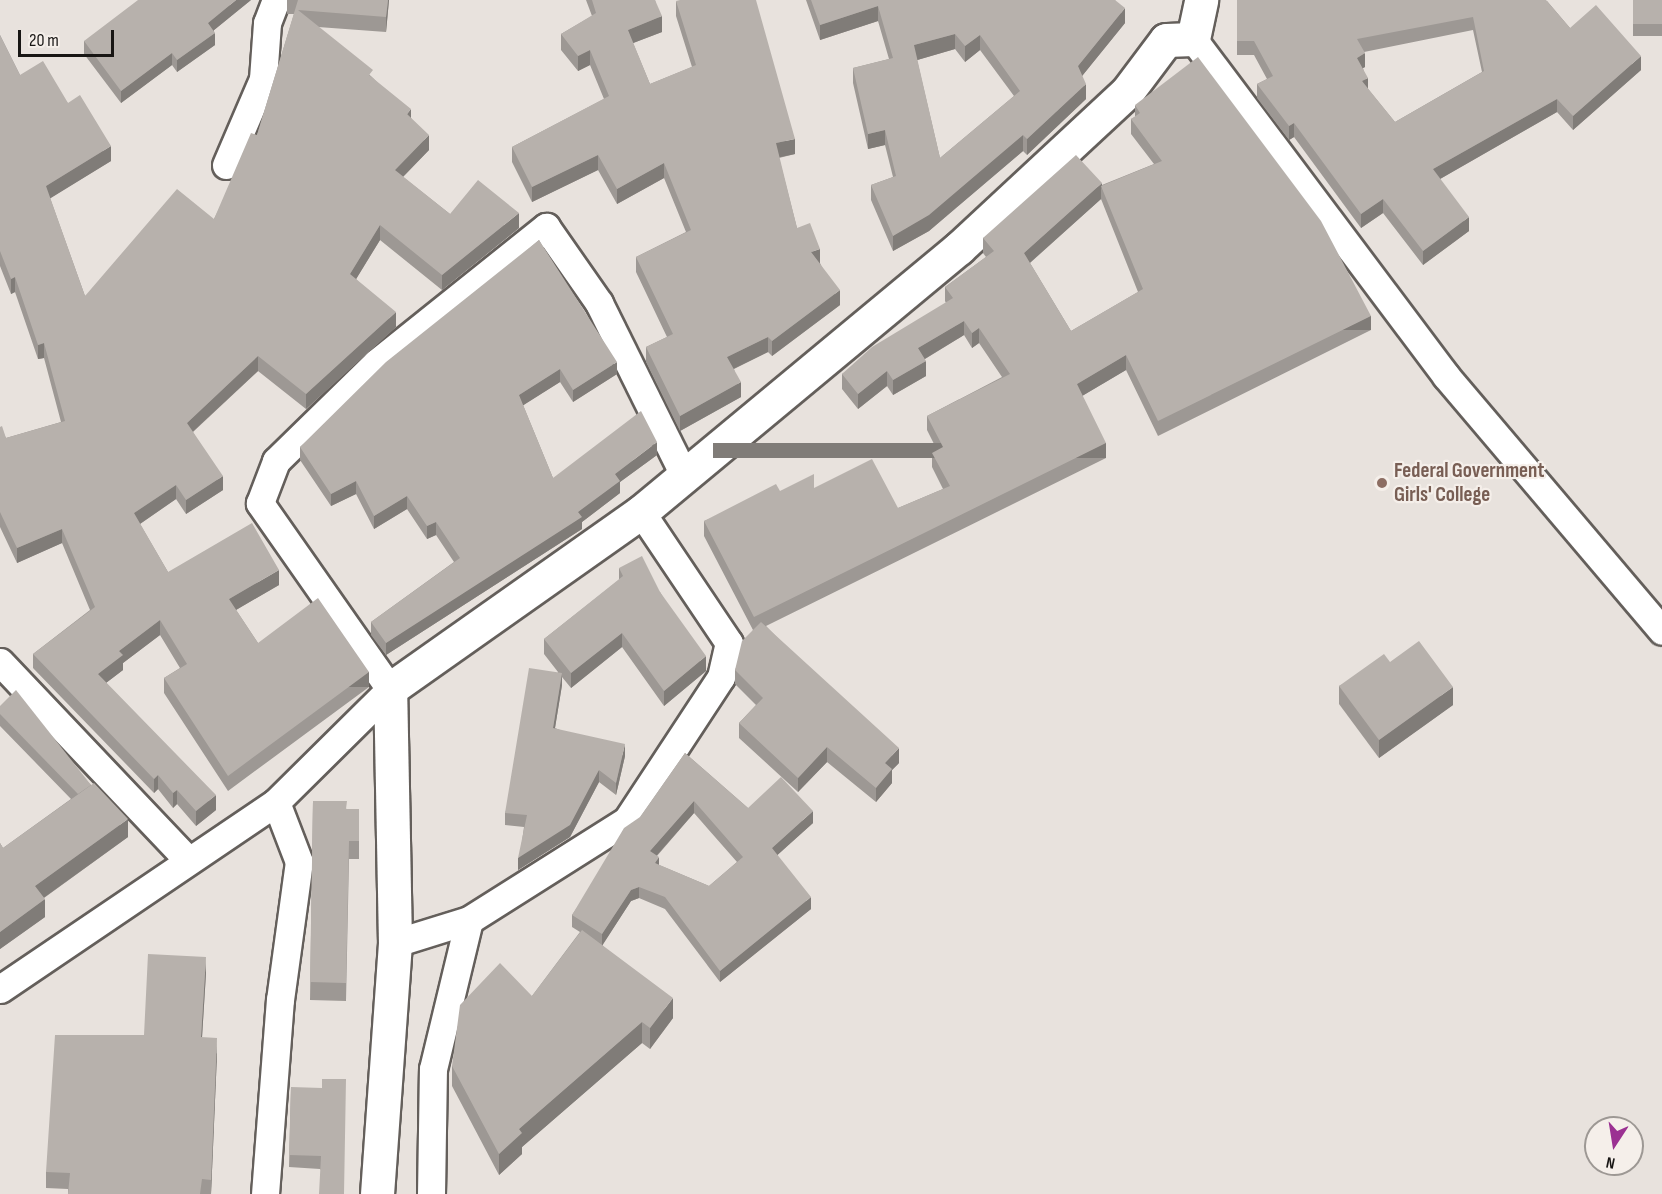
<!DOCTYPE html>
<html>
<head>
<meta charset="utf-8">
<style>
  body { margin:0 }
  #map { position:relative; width:1662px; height:1194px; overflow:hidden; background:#e8e2dd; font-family:"Sofia Sans Condensed",sans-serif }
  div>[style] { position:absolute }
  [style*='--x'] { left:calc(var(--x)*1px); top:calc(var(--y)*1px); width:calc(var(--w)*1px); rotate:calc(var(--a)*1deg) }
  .roads { filter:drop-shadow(2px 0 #645f5b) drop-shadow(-2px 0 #645f5b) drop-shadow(0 2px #645f5b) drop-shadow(0 -2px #645f5b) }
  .minor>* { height:27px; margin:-13.5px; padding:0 13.5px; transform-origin:13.5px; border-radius:13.5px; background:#fff }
  .tertiary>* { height:33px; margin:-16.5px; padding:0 16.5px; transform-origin:16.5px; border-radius:16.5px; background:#fff }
  .wall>* { inset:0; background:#9d9894; transform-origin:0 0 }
  .shaded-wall>* { inset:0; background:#807c78; transform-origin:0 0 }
  .building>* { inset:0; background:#b7b1ac; transform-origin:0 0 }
  .dots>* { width:16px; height:16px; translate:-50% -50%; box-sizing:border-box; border:3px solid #f5efea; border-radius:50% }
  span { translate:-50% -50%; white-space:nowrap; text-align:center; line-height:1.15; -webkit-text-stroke:4.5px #f5efea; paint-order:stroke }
  .education-label { font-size:21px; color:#785e54; font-weight:700 }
  .left { translate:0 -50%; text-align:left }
  .north { position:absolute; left:1584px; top:1116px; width:60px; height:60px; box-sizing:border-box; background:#f5efea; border:2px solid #9d9894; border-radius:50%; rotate:192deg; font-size:16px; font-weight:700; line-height:24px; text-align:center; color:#181614 }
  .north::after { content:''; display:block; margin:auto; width:21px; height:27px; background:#9b3192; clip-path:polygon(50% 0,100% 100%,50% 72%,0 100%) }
  .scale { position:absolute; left:18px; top:30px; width:96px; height:27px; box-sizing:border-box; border:3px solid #181614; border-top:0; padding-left:8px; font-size:18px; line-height:21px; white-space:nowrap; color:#181614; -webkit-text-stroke:4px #f5efea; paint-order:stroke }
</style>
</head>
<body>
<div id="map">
  <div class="roads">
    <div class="minor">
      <div style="--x:1193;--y:39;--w:421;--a:53.1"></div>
      <div style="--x:1446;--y:376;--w:334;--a:49.7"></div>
      <div style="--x:226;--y:165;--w:94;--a:-66.7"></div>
      <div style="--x:263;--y:79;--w:56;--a:-85.9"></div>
      <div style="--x:267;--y:23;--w:25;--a:-69"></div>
      <div style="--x:0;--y:662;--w:272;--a:46.5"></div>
      <div style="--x:395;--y:943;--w:77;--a:-17.3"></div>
      <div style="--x:469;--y:920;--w:187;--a:-32.3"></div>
      <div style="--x:627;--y:820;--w:171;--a:-56.7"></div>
      <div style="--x:721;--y:677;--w:35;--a:-77"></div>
      <div style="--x:729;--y:643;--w:158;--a:-123.9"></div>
      <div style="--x:0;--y:989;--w:333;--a:-34.1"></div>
      <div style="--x:276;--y:802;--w:161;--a:-44.7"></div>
      <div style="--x:390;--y:689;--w:227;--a:-125"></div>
      <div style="--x:260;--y:503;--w:45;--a:-69.1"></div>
      <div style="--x:276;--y:461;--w:140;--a:-44.4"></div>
      <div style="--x:376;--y:363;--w:218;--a:-38.7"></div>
      <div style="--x:546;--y:227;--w:93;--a:55.1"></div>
      <div style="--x:599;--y:303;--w:194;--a:63.7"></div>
      <div style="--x:265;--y:1194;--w:195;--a:-85.6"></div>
      <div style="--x:280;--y:1000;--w:139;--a:-82.2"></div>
      <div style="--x:299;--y:862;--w:64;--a:-111"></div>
      <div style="--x:431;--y:1194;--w:125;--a:-89.1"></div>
      <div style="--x:433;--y:1069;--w:153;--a:-76.4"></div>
    </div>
    <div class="tertiary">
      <div style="--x:377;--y:1194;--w:252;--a:-85.9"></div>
      <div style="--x:395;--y:943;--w:254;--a:-91.1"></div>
      <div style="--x:390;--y:689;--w:307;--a:-35.2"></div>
      <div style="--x:641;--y:512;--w:413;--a:-39.7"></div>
      <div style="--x:959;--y:248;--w:229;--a:-42.9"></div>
      <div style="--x:1127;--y:92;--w:65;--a:-53.1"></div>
      <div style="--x:1166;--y:40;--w:27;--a:-2"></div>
      <div style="--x:1193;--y:39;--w:40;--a:-78"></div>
    </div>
  </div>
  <div class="wall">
    <div style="clip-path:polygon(251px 0,214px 30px,215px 45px,177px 72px,172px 65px,121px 103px,84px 54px,84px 41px)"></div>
    <div style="clip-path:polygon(287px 0,389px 0,386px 32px,318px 27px,373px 78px,411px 118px,429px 150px,403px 177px,450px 214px,519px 228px,442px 290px,380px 240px,356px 279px,396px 327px,306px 409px,258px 371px,193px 432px,223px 490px,186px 514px,176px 499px,140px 524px,168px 572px,279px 585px,236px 610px,258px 643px,369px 687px,228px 791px,164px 693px,164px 678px,180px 668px,160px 635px,123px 663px,123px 670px,106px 683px,216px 810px,196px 826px,177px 804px,173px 808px,158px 789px,154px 793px,33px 668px,33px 654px,90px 610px,62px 543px,17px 563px,0 527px,0 427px,6px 438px,61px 422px,44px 358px,38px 359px,15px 292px,11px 294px,0 266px,0 35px,20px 75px,68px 103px,111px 161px,50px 198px,85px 296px,214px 219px,257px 135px,294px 14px,287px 14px)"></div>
    <div style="clip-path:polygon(586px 0,655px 0,662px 32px,633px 43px,650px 84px,692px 67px,676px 16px,676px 1px,795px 154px,779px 158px,797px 228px,820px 263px,840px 305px,772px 356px,768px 352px,734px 369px,741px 397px,680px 431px,646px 362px,646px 347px,667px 337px,636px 272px,636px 257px,686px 232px,664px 178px,617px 204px,598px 170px,532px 202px,512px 162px,512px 147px,604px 99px,590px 65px,578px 71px,561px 50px,561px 34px,592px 16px)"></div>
    <div style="clip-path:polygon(evenodd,806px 0,1115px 0,1125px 23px,1082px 76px,1086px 99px,1027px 155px,1023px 151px,929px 231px,893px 251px,871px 200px,871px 185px,893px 177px,885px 145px,868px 149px,853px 83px,853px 68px,889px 59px,878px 21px,820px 40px,806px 0,955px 49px,965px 62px,980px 50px,1014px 96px,940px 158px,917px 60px,955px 49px)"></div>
    <div style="clip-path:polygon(evenodd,1237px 0,1547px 1px,1570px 28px,1641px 70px,1573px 130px,1557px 112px,1440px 179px,1469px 231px,1423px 265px,1383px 213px,1361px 228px,1294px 137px,1289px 140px,1257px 98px,1257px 84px,1267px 79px,1254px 55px,1237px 55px,1237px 0,1473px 30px,1482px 72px,1395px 122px,1368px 89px,1363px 68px,1365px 67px,1364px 52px,1473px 30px)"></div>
    <div style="left:1633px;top:0;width:29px;height:36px"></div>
    <div style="clip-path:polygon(evenodd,1135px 105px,1371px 330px,1158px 436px,1126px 370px,1082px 396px,1106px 458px,766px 626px,899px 763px,892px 770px,892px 783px,876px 802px,827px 762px,798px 792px,739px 738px,739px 723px,756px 705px,735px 684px,735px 670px,753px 630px,704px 536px,704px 521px,780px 491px,814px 488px,898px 508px,943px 489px,932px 467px,932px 453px,937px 450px,927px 430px,927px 416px,1002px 377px,979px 343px,972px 348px,964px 335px,925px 359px,926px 376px,893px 395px,887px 386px,858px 409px,842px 389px,842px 374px,946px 303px,945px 301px,945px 287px,986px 257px,983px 253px,983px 238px,1102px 185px,1154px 164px,1131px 134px,1131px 119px,1135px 117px,1135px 105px,1101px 199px,1138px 292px,1071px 331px,1030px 263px,1101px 199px)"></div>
    <div style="clip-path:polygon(539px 240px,617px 374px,573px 402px,560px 382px,523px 405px,553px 478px,657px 455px,620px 482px,620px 493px,582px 522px,582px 529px,386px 655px,371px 635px,371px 622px,454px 562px,436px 535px,427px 539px,407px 509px,374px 529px,356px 494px,331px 506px,300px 460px,300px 447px)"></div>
    <div style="clip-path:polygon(619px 568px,660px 592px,706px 671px,664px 706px,622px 647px,571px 688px,562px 677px,562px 685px,555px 728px,625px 756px,616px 795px,599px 782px,570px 837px,518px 870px,524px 827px,505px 825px,505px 813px,558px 672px,544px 654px,544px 639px,619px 580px)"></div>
    <div style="clip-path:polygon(1390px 662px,1453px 705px,1379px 758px,1339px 704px,1339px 686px)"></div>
    <div style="clip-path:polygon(0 706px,91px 785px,128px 837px,44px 898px,45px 917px,0 949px,0 843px,3px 848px,71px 799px,0 726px)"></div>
    <div style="clip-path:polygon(evenodd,685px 753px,748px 808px,813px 823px,777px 855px,811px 909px,720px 982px,665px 909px,639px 898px,631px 901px,602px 945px,673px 1018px,650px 1049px,642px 1043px,522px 1147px,522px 1154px,499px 1175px,452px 1086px,452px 1066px,532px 996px,580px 932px,572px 927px,572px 915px,685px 753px,694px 813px,737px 862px,709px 886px,659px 865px,657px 856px,694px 813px)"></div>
    <div style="clip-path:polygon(313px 801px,347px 809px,359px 809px,359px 859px,349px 859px,346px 1001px,310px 1000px)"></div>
    <div style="clip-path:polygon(206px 973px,202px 1038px,217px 1054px,211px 1194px,68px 1194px,68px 1189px,46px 1188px,46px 1172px,144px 1035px)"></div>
    <div style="clip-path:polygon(291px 1087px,344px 1194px,320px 1169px,289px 1167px)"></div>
  </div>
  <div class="shaded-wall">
    <div style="clip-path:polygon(236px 0,251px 0,208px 35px,208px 23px)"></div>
    <div style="clip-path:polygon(388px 0,389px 0,386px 32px,386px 17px)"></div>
    <div style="clip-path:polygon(878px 6px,878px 21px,820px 40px,820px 25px)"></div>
    <div style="clip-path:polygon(1125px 8px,1125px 23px,1078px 81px,1078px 66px)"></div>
    <div style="clip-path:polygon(662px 16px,662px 32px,628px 45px,628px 30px)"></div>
    <div style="clip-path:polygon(215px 33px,215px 45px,177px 72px,177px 60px)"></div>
    <div style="clip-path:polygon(955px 34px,955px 49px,914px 61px,914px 45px)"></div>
    <div style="clip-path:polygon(980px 35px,980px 50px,965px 62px,965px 46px)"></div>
    <div style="clip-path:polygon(590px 50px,590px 65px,578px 71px,578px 56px)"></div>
    <div style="clip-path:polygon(172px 53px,172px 65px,121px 103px,121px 91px)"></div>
    <div style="clip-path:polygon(1365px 53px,1365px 67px,1357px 71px,1357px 58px)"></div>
    <div style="clip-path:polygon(1641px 56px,1641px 70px,1573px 130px,1573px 116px)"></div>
    <div style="clip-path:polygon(1368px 78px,1368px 92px,1362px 81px)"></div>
    <div style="clip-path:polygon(1086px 84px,1086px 99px,1027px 155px,1027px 139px)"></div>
    <div style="clip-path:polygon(1557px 99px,1557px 112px,1433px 183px,1433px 169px)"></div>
    <div style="clip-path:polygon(411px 109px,411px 124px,407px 114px)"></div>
    <div style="clip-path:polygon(1294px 123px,1294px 137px,1289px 140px,1289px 126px)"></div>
    <div style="clip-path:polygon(885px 130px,885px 145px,868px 149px,868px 134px)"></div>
    <div style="clip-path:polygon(429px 135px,429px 150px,395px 185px,395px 170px)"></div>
    <div style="clip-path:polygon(1023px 135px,1023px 151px,929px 231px,893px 251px,893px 236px)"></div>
    <div style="clip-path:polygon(795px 139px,795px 154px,776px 158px,776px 143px)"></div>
    <div style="clip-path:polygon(111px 146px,111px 161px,46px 201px,46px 186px)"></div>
    <div style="clip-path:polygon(598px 155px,598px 170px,532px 202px,532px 187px)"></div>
    <div style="clip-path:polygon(664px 163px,664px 178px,617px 204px,617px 189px)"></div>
    <div style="clip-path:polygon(1102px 183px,1102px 189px,1101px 186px,1101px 199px,1024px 268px,1024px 253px)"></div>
    <div style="clip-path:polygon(1383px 199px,1383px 213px,1361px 228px,1361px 214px)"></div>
    <div style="clip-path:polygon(519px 213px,519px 228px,442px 290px,442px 275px)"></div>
    <div style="clip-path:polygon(1469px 217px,1469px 231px,1423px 265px,1423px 251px)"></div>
    <div style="clip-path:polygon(380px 225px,380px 240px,350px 289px,350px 274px)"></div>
    <div style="clip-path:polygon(820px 249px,820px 264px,811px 252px)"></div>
    <div style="clip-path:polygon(15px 277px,15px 292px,11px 294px,11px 279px)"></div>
    <div style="clip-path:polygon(840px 290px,840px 305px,772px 356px,772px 341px)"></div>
    <div style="clip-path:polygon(396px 312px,396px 327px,306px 409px,306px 394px)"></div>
    <div style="left:1371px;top:316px;width:14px;height:237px;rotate:90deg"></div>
    <div style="clip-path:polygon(964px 321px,964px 335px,918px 363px,918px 348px)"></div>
    <div style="clip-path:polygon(979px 328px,979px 343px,972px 348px,972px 333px)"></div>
    <div style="clip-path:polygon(768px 337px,768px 352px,727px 372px,727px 357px)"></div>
    <div style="clip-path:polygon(44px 343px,44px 358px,38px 359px,38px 345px)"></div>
    <div style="clip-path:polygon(1126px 355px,1126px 370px,1077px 399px,1077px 384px)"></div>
    <div style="clip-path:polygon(258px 356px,258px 371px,187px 437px,187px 423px)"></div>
    <div style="clip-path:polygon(926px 361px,926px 376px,893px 395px,893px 380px)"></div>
    <div style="clip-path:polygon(617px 362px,617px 374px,573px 402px,573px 390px)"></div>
    <div style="clip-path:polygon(560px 369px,560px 382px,519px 408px,519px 395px)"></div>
    <div style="clip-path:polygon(887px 371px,887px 386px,858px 409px,858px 394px)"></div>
    <div style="clip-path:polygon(741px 382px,741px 397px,680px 431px,680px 416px)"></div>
    <div style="clip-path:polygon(657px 442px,657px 455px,620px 482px,620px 493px,582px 522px,582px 529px,386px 655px,386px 643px,578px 512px,615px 474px)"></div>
    <div style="left:1106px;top:443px;width:15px;height:393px;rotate:90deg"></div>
    <div style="clip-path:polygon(223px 476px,223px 490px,186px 514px,186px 500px)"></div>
    <div style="clip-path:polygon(356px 481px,356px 494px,331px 506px,331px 494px)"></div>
    <div style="clip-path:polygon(176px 485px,176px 499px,134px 528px,134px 513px)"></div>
    <div style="clip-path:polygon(407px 496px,407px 509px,374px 529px,374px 516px)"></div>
    <div style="clip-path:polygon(436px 522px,436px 535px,427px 539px,427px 526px)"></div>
    <div style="clip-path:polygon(62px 529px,62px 543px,17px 563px,17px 548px)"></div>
    <div style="clip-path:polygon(279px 570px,279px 585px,229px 614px,229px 599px)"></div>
    <div style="clip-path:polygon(160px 620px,160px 635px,123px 663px,123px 670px,98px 689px,98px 674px,119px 651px)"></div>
    <div style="clip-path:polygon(622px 633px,622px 647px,571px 688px,571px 673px)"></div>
    <div style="clip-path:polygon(706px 656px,706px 671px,664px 706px,664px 691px)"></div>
    <div style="left:369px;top:672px;width:15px;height:175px;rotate:90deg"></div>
    <div style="clip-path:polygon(562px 673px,562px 685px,553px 740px,553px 728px)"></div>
    <div style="clip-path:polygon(1453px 687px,1453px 705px,1379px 758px,1379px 740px)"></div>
    <div style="clip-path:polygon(625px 744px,625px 756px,616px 795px,616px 783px)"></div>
    <div style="clip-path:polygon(827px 747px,827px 762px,798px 792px,798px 778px)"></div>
    <div style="clip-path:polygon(899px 748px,899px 763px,892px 770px,892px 783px,876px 802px,876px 788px,885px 763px)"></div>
    <div style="clip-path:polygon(599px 770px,599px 782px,570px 837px,518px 870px,518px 858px)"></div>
    <div style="clip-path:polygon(158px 775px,158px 789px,154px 793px,154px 779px)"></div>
    <div style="clip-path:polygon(177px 790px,177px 804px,173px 808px,173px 793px)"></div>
    <div style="clip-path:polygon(216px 795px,216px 810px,196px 826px,196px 811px)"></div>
    <div style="clip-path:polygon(694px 801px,694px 813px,650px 863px,650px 851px)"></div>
    <div style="clip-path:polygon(813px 811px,813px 823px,772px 860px,772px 848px)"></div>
    <div style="clip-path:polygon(128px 819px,128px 837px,35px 904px,35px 886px)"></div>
    <div style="clip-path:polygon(659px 857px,659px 869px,655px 863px)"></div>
    <div style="clip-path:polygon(639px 887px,639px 898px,631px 901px,602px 946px,602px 934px,631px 890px)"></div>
    <div style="clip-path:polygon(811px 897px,811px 909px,720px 982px,720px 971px)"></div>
    <div style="clip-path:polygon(45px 899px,45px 917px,0 949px,0 932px)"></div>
    <div style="clip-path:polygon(206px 957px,206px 973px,201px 1053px,201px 1037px)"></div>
    <div style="clip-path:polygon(673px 998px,673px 1018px,650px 1049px,650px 1028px)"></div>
    <div style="clip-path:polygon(642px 1022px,642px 1043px,522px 1147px,522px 1154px,499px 1175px,499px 1154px,519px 1129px)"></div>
    <div style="clip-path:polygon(217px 1038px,217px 1054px,211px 1194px,211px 1180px)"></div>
  </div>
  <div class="building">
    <div style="clip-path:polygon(138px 0,236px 0,208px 23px,215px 33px,177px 60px,172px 53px,121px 91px,84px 41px)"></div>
    <div style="clip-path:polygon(298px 0,388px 0,386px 17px,298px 10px,373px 70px,369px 75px,411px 109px,407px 114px,429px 135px,395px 170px,450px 214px,478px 180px,519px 213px,442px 275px,380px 225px,350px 274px,396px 312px,306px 394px,258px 356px,187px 423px,223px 476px,186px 500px,176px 485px,134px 513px,168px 572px,252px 523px,279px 570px,229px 599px,258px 643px,318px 598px,369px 672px,228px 776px,164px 678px,187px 664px,160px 620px,119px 651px,123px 655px,98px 674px,216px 795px,196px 811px,177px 790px,173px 793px,158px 775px,154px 779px,33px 654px,95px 607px,62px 529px,17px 548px,0 512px,0 427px,2px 426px,6px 438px,65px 421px,44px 343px,38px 345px,15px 277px,11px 279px,0 251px,0 35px,20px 75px,43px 61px,68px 103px,80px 95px,111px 146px,46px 186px,85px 296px,177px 189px,214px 219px,251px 133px,257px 135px)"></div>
    <div style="clip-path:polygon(592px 0,655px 0,662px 16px,628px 30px,650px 84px,696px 65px,676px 1px,680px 0,756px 0,795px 139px,776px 143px,797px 228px,810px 223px,820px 249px,811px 252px,840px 290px,772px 341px,768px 337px,727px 357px,741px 382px,680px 416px,646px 347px,673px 334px,636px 257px,691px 230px,664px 163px,617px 189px,598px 155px,532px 187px,512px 147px,609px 96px,590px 50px,578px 56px,561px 34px,596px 13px)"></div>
    <div style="clip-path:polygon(evenodd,811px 0,1115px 0,1125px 8px,1078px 66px,1086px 84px,1027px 139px,1023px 135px,929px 215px,893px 236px,871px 185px,896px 176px,885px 130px,868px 134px,853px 68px,893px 58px,878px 6px,820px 25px,811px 0,955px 34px,965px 46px,980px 35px,1020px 91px,940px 158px,914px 45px,955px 34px)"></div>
    <div style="clip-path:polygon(evenodd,1237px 0,1546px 0,1570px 28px,1596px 5px,1641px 56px,1573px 116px,1557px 99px,1433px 169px,1469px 217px,1423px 251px,1383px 199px,1361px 214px,1294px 123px,1289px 126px,1257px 84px,1273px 76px,1254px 41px,1237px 41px,1237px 0,1473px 17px,1484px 71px,1395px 122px,1362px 81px,1368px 78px,1357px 58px,1365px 53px,1357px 39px,1473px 17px)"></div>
    <div style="left:1633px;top:0;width:29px;height:24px"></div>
    <div style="clip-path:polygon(1198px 57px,1321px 221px,1371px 316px,1158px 421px,1126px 355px,1077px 384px,1106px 443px,754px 617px,704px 521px,776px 484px,780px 491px,814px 474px,814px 488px,872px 459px,898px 508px,950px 486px,932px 453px,943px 447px,927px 416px,1010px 374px,979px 328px,972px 333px,964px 321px,918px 348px,926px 361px,893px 380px,887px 371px,858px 394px,842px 374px,872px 347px,953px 298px,945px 287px,994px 251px,983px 238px,1076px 155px,1102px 183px,1024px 253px,1071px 331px,1143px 289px,1101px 186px,1162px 161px,1131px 119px,1140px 113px,1135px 105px)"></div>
    <div style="clip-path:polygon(539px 240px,617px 362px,573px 390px,560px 369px,519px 395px,553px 478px,641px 411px,657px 442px,615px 474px,620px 481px,578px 512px,582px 517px,386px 643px,371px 622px,460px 558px,436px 522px,427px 526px,407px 496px,374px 516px,356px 481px,331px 494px,300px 447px,386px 362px)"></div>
    <div style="clip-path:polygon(642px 556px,660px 592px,706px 656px,664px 691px,622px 633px,571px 673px,544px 639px,623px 576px,619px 568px)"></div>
    <div style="clip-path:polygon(761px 622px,899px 748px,885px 763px,892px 769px,876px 788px,827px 747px,798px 778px,739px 723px,763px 698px,735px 670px,742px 641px)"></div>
    <div style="clip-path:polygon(1419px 641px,1453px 687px,1379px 740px,1339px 686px,1384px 654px,1390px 662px)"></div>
    <div style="clip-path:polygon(529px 668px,562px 673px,553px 728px,625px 744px,616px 783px,599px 770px,570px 825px,518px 858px,527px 815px,505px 813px)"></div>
    <div style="clip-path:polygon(16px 690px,91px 785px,78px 794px,0 714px,0 706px)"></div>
    <div style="clip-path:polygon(evenodd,685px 753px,748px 808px,781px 777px,813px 811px,772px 848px,811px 897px,720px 971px,665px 897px,639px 887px,631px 890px,602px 934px,572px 915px,624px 828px,640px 817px,685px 753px,694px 801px,743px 857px,709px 886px,655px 863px,659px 857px,650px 851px,694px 801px)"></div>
    <div style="clip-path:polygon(94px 783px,128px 819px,35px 886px,45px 899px,0 932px,0 843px,3px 848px)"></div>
    <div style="clip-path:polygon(313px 801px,347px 801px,346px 809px,359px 809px,359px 841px,349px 841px,346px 983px,310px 982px)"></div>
    <div style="clip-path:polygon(582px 930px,673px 998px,650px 1028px,642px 1022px,519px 1129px,522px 1133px,499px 1154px,452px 1066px,460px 1005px,500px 963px,532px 996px)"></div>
    <div style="clip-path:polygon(148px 954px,206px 957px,201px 1037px,217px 1038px,211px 1180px,202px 1179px,200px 1194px,68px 1194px,70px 1173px,46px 1172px,55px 1035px,144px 1035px)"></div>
    <div style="clip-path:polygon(322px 1079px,346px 1079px,344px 1194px,319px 1194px,321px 1156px,289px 1155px,291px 1087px,322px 1088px)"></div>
  </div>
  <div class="dots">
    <div style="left:1382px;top:483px;background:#8d6e63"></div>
  </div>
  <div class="education-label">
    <span class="left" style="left:1394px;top:483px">Federal Government<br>Girls' College</span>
  </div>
  <div class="north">N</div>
  <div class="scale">20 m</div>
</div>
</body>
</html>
